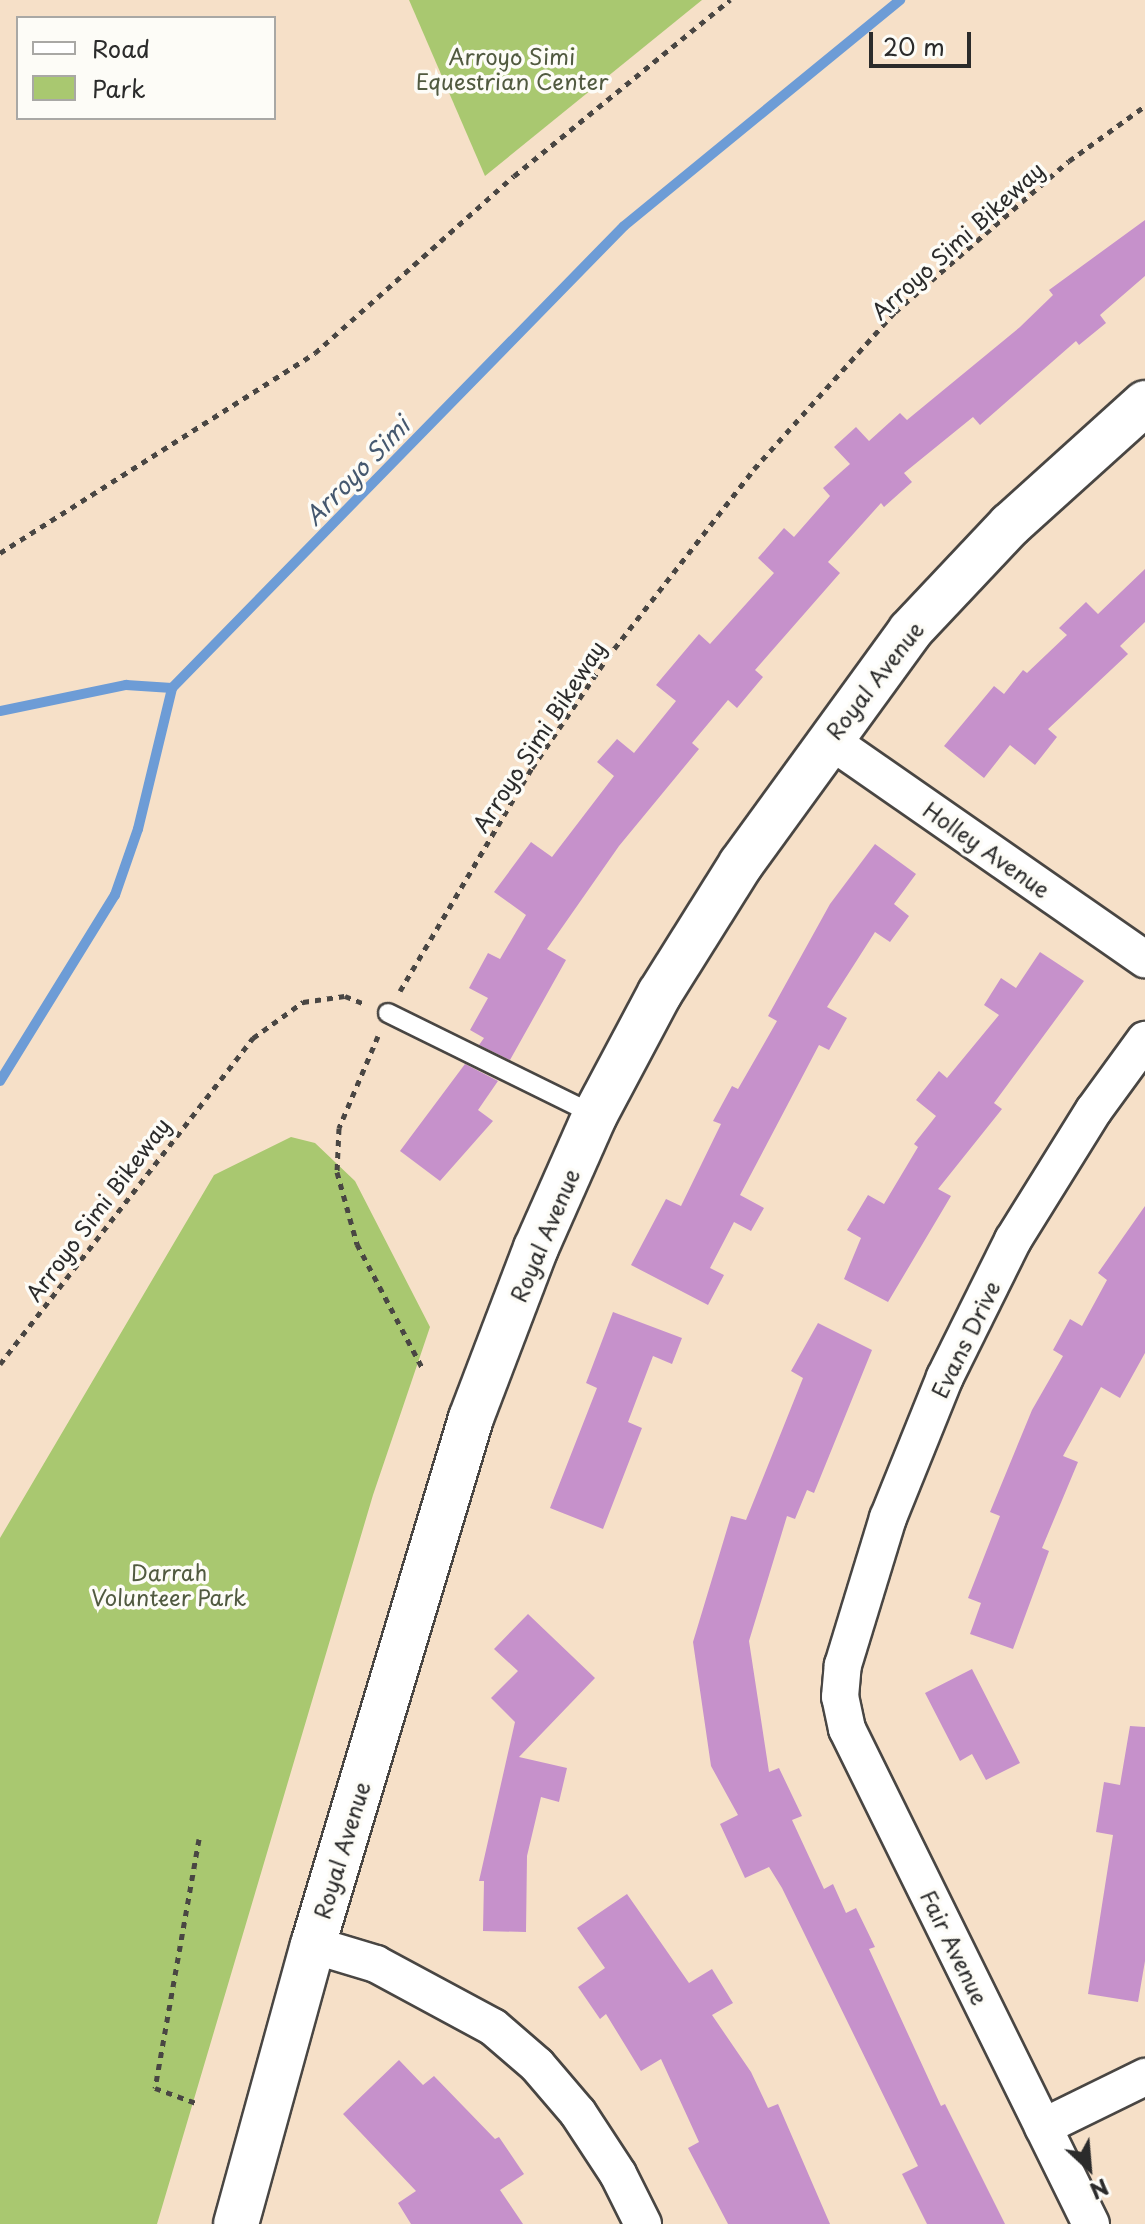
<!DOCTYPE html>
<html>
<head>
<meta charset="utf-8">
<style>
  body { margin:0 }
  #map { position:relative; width:1145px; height:2224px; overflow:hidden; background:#f6e0c8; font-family:"Playpen Sans",sans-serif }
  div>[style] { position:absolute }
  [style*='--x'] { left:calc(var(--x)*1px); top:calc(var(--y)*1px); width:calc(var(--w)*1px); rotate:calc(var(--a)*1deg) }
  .green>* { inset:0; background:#a9c870 }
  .stream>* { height:10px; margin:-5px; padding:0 5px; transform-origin:5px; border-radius:5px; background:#6d9cd6 }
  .building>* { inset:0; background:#c691cb }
  .path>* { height:5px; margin-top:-2.5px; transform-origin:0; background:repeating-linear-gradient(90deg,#494643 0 6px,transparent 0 12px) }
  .roads { filter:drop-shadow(2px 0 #494643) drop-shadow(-2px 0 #494643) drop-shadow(0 2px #494643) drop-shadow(0 -2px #494643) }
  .lane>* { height:18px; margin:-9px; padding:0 9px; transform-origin:9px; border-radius:9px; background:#fff }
  .street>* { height:36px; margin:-18px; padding:0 18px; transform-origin:18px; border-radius:18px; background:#fff }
  .secondary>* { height:44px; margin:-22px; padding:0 22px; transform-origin:22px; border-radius:22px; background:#fff }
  span { translate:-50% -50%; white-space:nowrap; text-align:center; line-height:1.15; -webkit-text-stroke:7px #fdfcf7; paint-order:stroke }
  .park-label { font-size:22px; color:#515a40 }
  .street-label { font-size:22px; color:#2b2b2b }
  .water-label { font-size:24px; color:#45586f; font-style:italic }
  .legend { position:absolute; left:16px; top:16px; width:260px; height:104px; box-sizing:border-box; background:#fdfcf7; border:2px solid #a9a8a5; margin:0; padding:10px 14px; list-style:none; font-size:24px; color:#2b2b2b }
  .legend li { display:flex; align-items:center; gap:16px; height:40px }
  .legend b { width:40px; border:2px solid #a9a8a5 }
  .north { position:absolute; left:1049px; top:2128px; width:80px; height:80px; -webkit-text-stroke:6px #fdfcf7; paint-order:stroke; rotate:154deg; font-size:22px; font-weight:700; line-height:32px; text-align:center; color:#2b2b2b }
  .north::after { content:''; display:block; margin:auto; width:28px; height:36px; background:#2b2b2b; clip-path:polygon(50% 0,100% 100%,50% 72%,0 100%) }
  .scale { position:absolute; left:869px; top:32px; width:102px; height:36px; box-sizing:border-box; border:4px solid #2b2b2b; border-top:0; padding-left:10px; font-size:24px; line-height:28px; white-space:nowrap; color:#2b2b2b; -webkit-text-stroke:6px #fdfcf7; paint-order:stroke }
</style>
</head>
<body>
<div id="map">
  <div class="green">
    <div style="clip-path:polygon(409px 0,702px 0,485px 176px)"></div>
    <div style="clip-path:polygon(291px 1137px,315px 1143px,355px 1181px,430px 1327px,373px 1495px,157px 2224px,0 2224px,0 1538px,214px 1175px)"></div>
  </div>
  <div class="stream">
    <div style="--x:0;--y:711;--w:129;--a:-11.7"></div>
    <div style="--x:126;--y:685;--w:46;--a:3.7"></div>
    <div style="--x:0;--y:1081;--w:219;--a:-58.3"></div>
    <div style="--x:115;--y:895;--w:70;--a:-70.8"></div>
    <div style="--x:138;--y:829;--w:145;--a:-76.4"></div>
    <div style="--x:172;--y:688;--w:646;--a:-45.63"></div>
    <div style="--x:624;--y:226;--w:357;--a:-39.3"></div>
  </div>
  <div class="building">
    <div style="clip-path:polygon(1145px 220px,1145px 276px,1100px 315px,1106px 323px,1079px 345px,1076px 341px,980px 425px,973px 417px,904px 473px,912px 482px,884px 507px,881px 503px,828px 562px,840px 573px,755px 670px,763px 677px,737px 708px,728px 700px,692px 743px,699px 749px,619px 846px,547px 949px,566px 960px,510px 1060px,479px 1045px,484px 1038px,470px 1030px,488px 998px,469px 988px,488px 953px,500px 959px,526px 915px,494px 892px,531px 842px,552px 857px,614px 776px,597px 762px,617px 739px,634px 753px,676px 701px,656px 685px,699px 634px,710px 644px,774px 573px,758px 558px,784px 528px,794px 537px,830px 496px,823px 488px,850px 464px,834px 447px,856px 427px,869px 441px,900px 413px,907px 420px,1020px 327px,1053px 295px,1049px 290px)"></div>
    <div style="clip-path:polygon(1145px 569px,1145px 622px,1120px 646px,1128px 654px,1048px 729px,1057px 737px,1035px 765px,1010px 745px,984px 778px,944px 746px,994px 686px,1004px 694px,1023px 670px,1027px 673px,1067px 635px,1059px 628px,1086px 602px,1098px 614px)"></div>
    <div style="clip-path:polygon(875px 844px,916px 874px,894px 904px,909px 916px,890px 942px,875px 932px,827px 1007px,847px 1018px,829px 1050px,819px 1045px,740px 1195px,764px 1208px,751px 1231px,734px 1222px,710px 1268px,724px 1275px,708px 1305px,631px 1265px,666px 1199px,681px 1206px,721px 1124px,713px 1121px,732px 1086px,738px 1089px,777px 1021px,768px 1016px,830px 904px)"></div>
    <div style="clip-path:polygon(1040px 952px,1084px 981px,994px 1103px,1002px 1109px,938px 1189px,951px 1196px,888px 1302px,844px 1279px,861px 1238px,847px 1230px,868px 1195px,884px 1204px,918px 1147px,914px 1144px,936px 1116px,916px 1100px,939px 1071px,947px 1078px,999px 1015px,984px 1005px,1001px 978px,1016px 988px)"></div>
    <div style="clip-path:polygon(465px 1064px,498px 1081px,478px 1110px,493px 1121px,440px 1181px,400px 1151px)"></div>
    <div style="clip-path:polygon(1145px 1206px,1145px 1353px,1120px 1398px,1101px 1387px,1063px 1456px,1078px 1462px,1042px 1548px,1049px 1551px,1013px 1649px,970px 1634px,981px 1603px,968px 1598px,1000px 1516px,990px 1512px,1032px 1410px,1063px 1356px,1053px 1350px,1070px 1319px,1082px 1326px,1107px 1280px,1098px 1273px)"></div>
    <div style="clip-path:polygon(613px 1312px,682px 1338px,672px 1364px,653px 1356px,628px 1422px,642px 1428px,603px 1529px,550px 1508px,597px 1388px,586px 1383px)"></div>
    <div style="clip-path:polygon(818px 1323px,872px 1350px,814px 1493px,807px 1490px,795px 1519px,787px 1516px,749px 1641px,769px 1772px,779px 1768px,802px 1816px,792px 1820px,824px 1889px,833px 1884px,846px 1913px,856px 1908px,875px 1947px,869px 1949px,941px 2106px,945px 2104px,1005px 2224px,927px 2224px,902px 2174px,918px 2166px,782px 1888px,769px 1867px,745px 1878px,720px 1824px,738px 1815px,711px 1766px,693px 1642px,731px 1516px,746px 1520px,803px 1378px,791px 1371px)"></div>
    <div style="clip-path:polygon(528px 1614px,595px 1678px,519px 1757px,567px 1768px,559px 1802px,541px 1797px,527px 1856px,526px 1932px,483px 1931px,484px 1881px,479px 1881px,515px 1722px,491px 1698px,518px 1671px,494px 1649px)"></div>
    <div style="clip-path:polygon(972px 1669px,1020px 1763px,986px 1780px,972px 1754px,960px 1761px,925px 1693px)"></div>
    <div style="clip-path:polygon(1130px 1726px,1145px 1727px,1145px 1961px,1138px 2002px,1088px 1994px,1113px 1835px,1096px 1832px,1104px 1782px,1120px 1785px)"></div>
    <div style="clip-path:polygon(627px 1894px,689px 1983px,712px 1969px,733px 2003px,712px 2015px,751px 2072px,768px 2108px,778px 2104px,830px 2224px,728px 2224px,688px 2148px,699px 2142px,661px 2059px,641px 2071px,606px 2014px,600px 2019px,578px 1987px,605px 1968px,577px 1928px)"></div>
    <div style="clip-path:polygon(399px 2060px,423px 2085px,434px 2076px,495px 2139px,499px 2137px,524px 2174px,500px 2190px,523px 2224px,411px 2224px,398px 2203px,416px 2191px,343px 2114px)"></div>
  </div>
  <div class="path">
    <div style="--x:0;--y:553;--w:373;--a:-32.4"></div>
    <div style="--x:315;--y:353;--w:266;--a:-41.7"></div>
    <div style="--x:514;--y:176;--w:279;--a:-39.2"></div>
    <div style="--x:400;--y:991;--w:259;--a:-59.4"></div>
    <div style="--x:532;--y:768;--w:133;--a:-55.7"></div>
    <div style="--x:607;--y:658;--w:239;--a:-52.1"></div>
    <div style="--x:754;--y:469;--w:211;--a:-48.1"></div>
    <div style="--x:895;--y:312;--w:230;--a:-41"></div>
    <div style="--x:1069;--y:161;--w:94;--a:-35.9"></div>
    <div style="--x:378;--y:1036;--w:100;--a:113"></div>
    <div style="--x:339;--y:1128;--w:44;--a:92.6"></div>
    <div style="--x:337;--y:1172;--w:75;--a:74.5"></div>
    <div style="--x:357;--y:1244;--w:141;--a:62.2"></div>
    <div style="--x:0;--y:1364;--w:413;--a:-52.2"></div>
    <div style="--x:253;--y:1038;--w:62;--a:-35.8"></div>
    <div style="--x:303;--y:1002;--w:42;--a:-8.1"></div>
    <div style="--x:345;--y:996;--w:22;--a:22"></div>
    <div style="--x:199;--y:1839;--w:253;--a:100"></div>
    <div style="--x:155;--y:2088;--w:47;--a:20"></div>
  </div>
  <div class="roads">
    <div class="lane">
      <div style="--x:388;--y:1013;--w:231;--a:26.2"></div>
    </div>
    <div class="street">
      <div style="--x:828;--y:739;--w:386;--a:34.8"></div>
      <div style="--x:313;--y:1945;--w:66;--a:16.8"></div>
      <div style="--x:376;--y:1964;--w:133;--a:28.3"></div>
      <div style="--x:493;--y:2027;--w:58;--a:40.8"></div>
      <div style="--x:537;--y:2065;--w:63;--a:49.5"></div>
      <div style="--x:578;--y:2113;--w:73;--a:56.7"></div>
      <div style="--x:618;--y:2174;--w:56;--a:63.4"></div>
      <div style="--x:1043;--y:2127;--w:114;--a:-26.1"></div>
      <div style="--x:1091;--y:2224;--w:552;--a:-116.24"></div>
      <div style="--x:847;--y:1729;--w:33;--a:-102"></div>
      <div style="--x:840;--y:1697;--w:32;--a:-85"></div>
      <div style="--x:843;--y:1665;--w:154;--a:-73"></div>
      <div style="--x:888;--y:1518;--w:152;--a:-68"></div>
      <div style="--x:945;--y:1377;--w:153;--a:-63.6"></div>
      <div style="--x:1013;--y:1240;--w:153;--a:-58.1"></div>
      <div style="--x:1094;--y:1110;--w:87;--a:-53.9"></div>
    </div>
    <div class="secondary">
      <div style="--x:236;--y:2224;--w:289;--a:-74.6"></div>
      <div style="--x:313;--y:1945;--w:550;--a:-73.31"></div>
      <div style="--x:471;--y:1418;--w:182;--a:-69.1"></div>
      <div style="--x:536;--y:1248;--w:145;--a:-66.1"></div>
      <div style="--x:595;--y:1115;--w:138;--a:-62"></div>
      <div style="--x:660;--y:993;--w:152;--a:-57.9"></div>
      <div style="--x:741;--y:864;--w:288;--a:-54"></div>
      <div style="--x:910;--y:631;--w:146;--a:-46.7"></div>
      <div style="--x:1010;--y:525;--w:182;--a:-42.1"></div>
    </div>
  </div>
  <div class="park-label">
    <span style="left:512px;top:68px">Arroyo Simi<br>Equestrian Center</span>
    <span style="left:169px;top:1584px">Darrah<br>Volunteer Park</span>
  </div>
  <div class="street-label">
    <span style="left:957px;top:240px;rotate:-42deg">Arroyo Simi Bikeway</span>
    <span style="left:874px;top:680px;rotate:-52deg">Royal Avenue</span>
    <span style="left:538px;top:736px;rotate:-57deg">Arroyo Simi Bikeway</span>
    <span style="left:987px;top:849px;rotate:35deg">Holley Avenue</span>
    <span style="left:97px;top:1209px;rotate:-53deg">Arroyo Simi Bikeway</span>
    <span style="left:544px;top:1235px;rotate:-67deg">Royal Avenue</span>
    <span style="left:965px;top:1339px;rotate:-64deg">Evans Drive</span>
    <span style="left:341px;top:1850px;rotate:-73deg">Royal Avenue</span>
    <span style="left:955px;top:1947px;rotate:64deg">Fair Avenue</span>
  </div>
  <div class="water-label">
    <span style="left:357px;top:471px;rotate:-46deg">Arroyo Simi</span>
  </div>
  <ul class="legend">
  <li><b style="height:10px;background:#fff"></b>Road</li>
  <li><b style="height:22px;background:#a9c870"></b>Park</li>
  </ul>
  <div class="north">N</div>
  <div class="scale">20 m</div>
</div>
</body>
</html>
